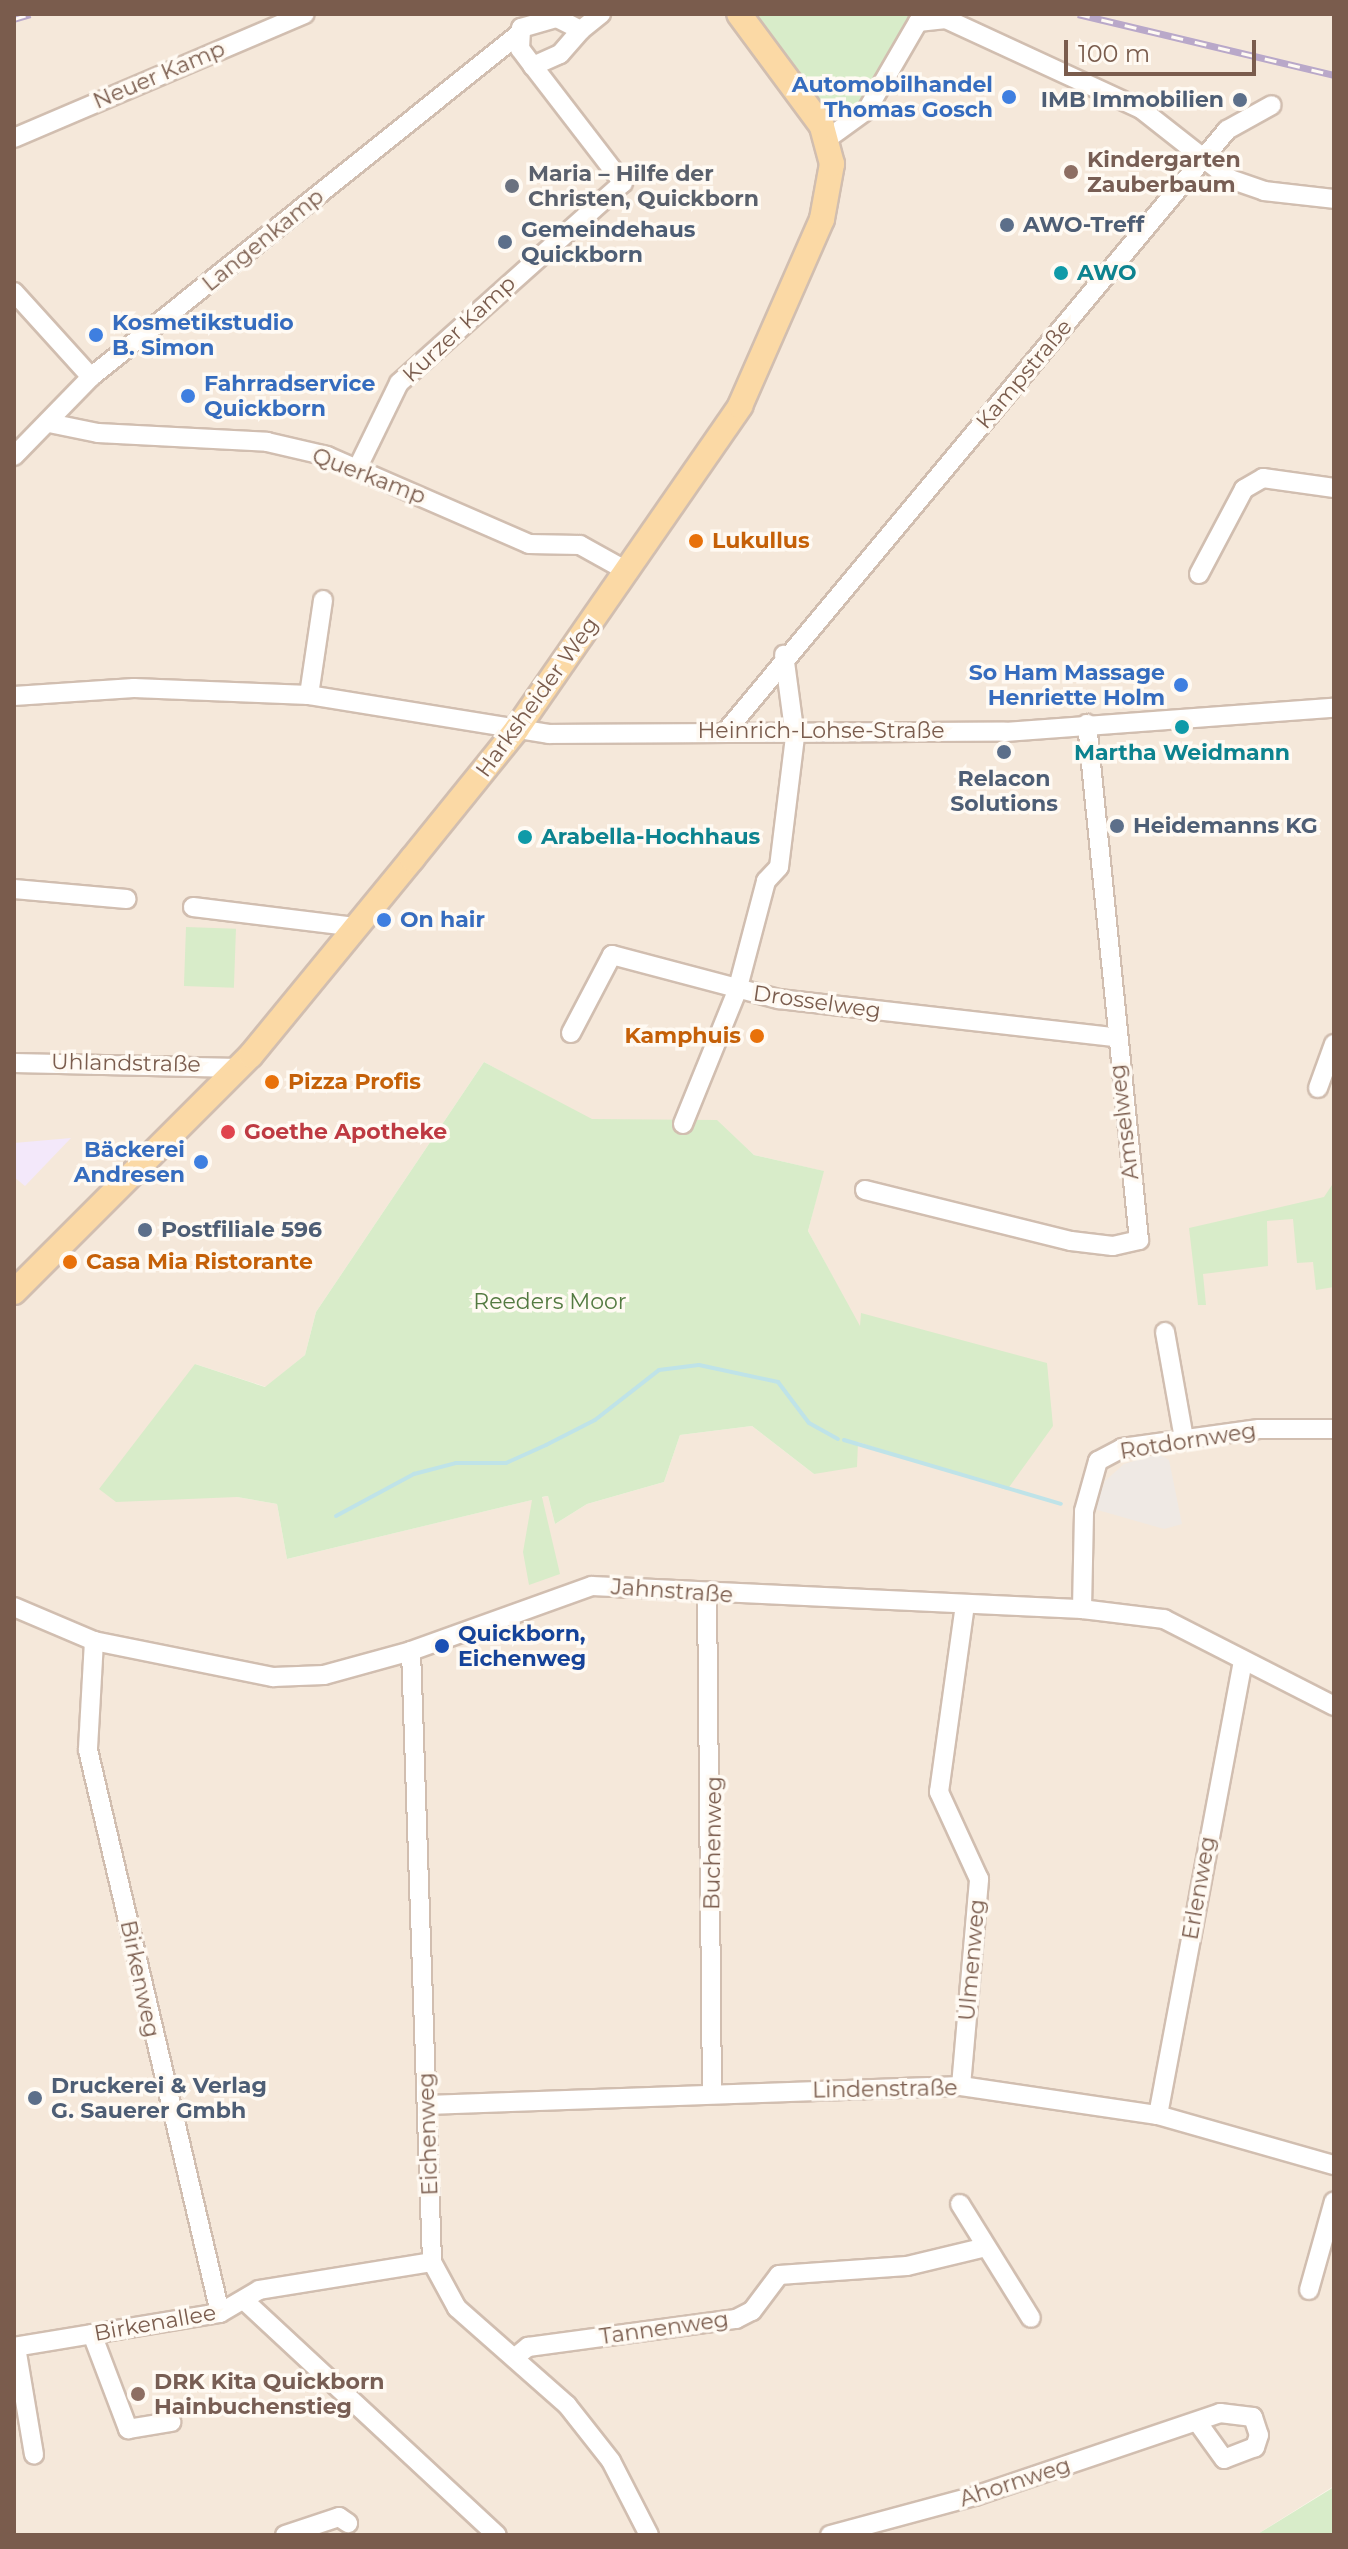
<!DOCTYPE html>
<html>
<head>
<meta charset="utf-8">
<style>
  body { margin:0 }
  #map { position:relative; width:1348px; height:2549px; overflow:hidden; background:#fdf6ec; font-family:Montserrat,sans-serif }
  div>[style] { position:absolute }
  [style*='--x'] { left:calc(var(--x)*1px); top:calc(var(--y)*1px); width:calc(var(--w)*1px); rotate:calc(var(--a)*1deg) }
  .residential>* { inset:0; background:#f5e8da }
  .industrial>* { inset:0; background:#efe9e4 }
  .education>* { inset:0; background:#f3e8fa }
  .green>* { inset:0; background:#d8ecc9; transform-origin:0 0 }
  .stream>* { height:4px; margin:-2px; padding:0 2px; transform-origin:2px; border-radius:2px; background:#bfe3e8 }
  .roads { filter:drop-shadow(2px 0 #d1beb0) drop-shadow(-2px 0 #d1beb0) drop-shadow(0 2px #d1beb0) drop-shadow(0 -2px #d1beb0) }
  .minor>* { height:18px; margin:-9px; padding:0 9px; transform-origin:9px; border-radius:9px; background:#fff }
  .major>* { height:24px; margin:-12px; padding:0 12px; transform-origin:12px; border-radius:12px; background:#fbd9a5 }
  .rail>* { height:7px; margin-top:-3.5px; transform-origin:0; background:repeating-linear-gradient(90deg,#fffaf3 0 12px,#b9a8c9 0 24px); box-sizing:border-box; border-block:2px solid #b9a8c9 }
  .dots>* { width:22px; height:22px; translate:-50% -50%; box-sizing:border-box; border:4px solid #fffaf3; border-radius:50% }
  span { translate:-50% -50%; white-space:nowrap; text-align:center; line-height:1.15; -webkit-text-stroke:7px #fffaf3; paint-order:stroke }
  .street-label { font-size:22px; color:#7a5c4d }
  .shop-label { font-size:22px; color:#366cbe; font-weight:700 }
  .right { translate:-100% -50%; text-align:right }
  .left { translate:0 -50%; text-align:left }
  .service-label { font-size:22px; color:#4e5e75; font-weight:700 }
  .education-label { font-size:22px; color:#785e54; font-weight:700 }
  .worship-label { font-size:22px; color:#5b616d; font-weight:700 }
  .culture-label { font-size:22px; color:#0d838f; font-weight:700 }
  .food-label { font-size:22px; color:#c56008; font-weight:700 }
  .health-label { font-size:22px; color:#be3a42; font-weight:700 }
  .park-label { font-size:22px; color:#537a41 }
  .transit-label { font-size:22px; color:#164399; font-weight:700 }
  .frame { position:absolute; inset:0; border:16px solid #7a5c4d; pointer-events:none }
  .scale { position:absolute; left:1064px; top:40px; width:192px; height:36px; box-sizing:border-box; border:4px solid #7a5c4d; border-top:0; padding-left:10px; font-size:24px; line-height:28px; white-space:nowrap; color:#7a5c4d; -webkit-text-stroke:6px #fffaf3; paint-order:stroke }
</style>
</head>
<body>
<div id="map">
  <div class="residential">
    <div style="clip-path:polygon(evenodd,14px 14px,1334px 14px,1334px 2486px,1256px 2535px,14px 2535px,14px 14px,484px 1062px,592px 1120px,716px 1120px,754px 1155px,823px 1171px,808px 1231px,860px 1328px,814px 1474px,752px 1426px,680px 1435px,664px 1482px,587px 1504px,555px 1524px,548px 1496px,287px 1559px,277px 1504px,237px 1497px,195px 1364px,266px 1387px,305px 1355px,316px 1312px,484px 1062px)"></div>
  </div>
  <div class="industrial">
    <div style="clip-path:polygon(1158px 1454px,1169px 1460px,1182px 1524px,1164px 1529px,1094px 1509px,1105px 1481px,1124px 1464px)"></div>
  </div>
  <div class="education">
    <div style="clip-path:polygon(71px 1138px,25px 1186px,14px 1177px,14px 1143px)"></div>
  </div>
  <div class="green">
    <div style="clip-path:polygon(749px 14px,914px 14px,863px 104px,847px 112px,827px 110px)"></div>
    <div style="left:186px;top:927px;width:50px;height:59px;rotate:2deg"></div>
    <div style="clip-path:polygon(484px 1062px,592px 1119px,717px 1120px,754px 1155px,824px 1171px,808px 1231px,860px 1326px,861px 1313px,1047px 1363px,1053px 1426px,1007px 1490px,858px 1442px,857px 1467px,814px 1474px,752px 1426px,680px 1435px,664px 1482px,587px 1504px,555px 1524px,548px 1496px,542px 1497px,560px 1574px,529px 1585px,523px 1552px,532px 1500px,287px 1559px,277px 1504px,237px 1497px,116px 1502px,99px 1489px,195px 1364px,265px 1387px,305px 1355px,316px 1312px)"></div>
    <div style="clip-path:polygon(1334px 1182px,1334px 1287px,1316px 1290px,1313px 1262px,1297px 1263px,1293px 1219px,1267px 1221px,1268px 1266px,1203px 1274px,1206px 1305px,1198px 1305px,1189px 1228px,1324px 1197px)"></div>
    <div style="clip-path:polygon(1334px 2486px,1334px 2535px,1256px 2535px,1334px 2487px)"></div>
  </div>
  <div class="stream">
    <div style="--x:844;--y:1440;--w:226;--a:16.4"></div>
    <div style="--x:336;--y:1516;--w:89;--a:-28.3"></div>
    <div style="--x:414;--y:1474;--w:43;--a:-14.7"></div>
    <div style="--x:456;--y:1463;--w:50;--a:0"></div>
    <div style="--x:506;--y:1463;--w:44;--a:-24.2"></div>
    <div style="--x:546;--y:1445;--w:55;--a:-27"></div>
    <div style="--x:595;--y:1420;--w:81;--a:-38"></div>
    <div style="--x:659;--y:1370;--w:40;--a:-7.1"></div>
    <div style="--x:699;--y:1365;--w:81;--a:12.1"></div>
    <div style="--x:778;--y:1382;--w:51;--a:52.9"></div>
    <div style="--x:809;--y:1423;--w:33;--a:29"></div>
  </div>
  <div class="roads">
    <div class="minor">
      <div style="--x:557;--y:18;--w:27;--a:27"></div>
      <div style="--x:581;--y:30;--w:32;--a:131"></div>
      <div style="--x:560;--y:54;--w:30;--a:156"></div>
      <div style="--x:533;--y:66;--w:21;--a:-127"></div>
      <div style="--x:520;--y:49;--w:21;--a:-87"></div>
      <div style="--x:521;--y:28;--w:37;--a:-16"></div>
      <div style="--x:581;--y:30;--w:26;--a:-39"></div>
      <div style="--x:14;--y:138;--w:316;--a:-23.1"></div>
      <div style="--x:827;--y:139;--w:49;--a:-35.9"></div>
      <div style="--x:867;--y:110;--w:102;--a:-59.9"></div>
      <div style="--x:918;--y:22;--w:28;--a:-6"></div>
      <div style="--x:946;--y:19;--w:215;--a:24.8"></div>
      <div style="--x:1141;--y:109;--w:113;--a:38.2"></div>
      <div style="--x:1230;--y:179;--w:36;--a:19"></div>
      <div style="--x:1264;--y:191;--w:70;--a:6.5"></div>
      <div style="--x:14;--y:292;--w:115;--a:47.8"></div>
      <div style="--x:49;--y:423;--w:50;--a:11.5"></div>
      <div style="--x:98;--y:433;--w:169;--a:3"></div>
      <div style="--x:267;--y:442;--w:62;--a:13.1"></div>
      <div style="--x:327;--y:456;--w:220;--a:23.5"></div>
      <div style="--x:529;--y:544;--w:51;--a:1.1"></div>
      <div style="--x:580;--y:545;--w:54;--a:29"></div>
      <div style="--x:14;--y:456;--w:110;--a:-45.7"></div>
      <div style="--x:91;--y:377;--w:550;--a:-38.72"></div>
      <div style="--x:358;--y:467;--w:93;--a:-64"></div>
      <div style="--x:399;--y:383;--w:300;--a:-41.8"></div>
      <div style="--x:623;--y:183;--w:148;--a:-127.6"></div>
      <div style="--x:1199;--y:574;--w:96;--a:-62.1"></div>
      <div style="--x:1244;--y:489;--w:22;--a:-30"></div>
      <div style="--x:1263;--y:478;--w:72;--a:8"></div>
      <div style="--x:309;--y:695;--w:96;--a:-81.6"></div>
      <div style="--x:14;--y:696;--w:120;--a:-3.8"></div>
      <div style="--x:134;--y:688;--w:175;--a:2.3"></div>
      <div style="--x:309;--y:695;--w:243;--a:9.2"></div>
      <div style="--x:549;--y:734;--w:455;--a:-0.3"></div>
      <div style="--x:1004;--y:732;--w:331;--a:-4.2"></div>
      <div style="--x:728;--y:729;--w:780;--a:-50.2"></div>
      <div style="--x:1227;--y:130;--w:51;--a:-29.1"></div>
      <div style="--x:14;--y:889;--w:113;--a:5.1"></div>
      <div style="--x:193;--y:907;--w:163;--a:7"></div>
      <div style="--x:571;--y:1033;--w:88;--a:-62.3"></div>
      <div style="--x:612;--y:955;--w:173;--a:14.8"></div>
      <div style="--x:779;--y:999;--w:337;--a:6.5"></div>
      <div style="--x:14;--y:1063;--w:225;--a:1.3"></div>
      <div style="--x:1318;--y:1088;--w:47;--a:-70"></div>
      <div style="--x:683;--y:1124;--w:144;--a:-67.9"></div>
      <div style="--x:737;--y:991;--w:114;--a:-75.2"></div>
      <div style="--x:766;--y:881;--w:19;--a:-47"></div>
      <div style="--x:779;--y:867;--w:131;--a:-83"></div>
      <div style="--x:795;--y:737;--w:83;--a:-97.6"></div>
      <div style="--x:865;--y:1190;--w:212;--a:13.9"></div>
      <div style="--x:1071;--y:1241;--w:42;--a:6.8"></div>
      <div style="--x:1113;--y:1246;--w:27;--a:-13"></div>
      <div style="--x:1139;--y:1240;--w:519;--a:-95.75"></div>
      <div style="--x:1165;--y:1332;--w:109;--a:79.9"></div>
      <div style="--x:707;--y:1593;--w:500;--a:89.43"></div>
      <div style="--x:14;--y:1607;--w:87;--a:23"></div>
      <div style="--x:94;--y:1641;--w:183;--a:11.4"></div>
      <div style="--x:273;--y:1677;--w:51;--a:-2.2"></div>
      <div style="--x:324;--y:1675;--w:90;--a:-15.4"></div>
      <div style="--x:411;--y:1651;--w:192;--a:-19.8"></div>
      <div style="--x:592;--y:1586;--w:491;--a:2.7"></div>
      <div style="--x:1082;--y:1609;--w:83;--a:7"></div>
      <div style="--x:1164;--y:1619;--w:191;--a:27.1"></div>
      <div style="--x:1082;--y:1609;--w:98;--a:-88.8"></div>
      <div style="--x:1084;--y:1511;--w:52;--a:-74.4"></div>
      <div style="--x:1098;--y:1461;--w:27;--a:-28"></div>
      <div style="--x:1122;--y:1448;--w:138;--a:-7.9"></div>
      <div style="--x:1259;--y:1429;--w:75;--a:0"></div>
      <div style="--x:94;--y:1641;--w:109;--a:93.2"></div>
      <div style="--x:88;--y:1750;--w:578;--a:76.8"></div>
      <div style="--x:411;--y:1651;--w:611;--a:88.03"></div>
      <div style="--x:432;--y:2262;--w:52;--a:61.5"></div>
      <div style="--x:457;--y:2308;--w:147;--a:41.4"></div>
      <div style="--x:567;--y:2405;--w:71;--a:51.8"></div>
      <div style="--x:611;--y:2461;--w:83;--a:62.8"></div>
      <div style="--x:961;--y:2086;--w:208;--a:-85"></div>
      <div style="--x:979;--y:1879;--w:96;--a:-114.7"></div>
      <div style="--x:939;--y:1792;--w:189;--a:-82.1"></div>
      <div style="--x:427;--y:2105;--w:534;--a:-2.04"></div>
      <div style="--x:961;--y:2086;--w:199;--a:8.4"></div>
      <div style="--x:1158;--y:2115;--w:183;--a:15.9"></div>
      <div style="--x:1158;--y:2115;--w:462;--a:-79.4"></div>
      <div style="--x:960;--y:2204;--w:134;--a:58.1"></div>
      <div style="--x:1309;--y:2290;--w:92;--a:-74.3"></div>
      <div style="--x:247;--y:2303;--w:341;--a:42.9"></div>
      <div style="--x:92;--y:2334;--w:102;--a:69.2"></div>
      <div style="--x:128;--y:2429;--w:44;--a:-9.2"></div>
      <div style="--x:14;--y:2347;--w:209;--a:-9.4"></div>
      <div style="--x:220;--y:2313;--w:45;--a:-30.5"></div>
      <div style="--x:259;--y:2290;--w:175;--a:-9.2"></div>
      <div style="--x:16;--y:2347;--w:109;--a:80.5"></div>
      <div style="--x:518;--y:2355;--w:13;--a:-39"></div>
      <div style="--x:528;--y:2347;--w:210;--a:-7.7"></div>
      <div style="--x:736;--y:2319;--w:18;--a:-27"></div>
      <div style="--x:752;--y:2311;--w:45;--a:-53.1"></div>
      <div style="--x:779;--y:2275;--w:128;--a:-4"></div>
      <div style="--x:907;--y:2266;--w:77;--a:-13.5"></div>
      <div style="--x:285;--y:2535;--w:57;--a:-18.4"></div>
      <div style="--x:339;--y:2517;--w:11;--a:34"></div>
      <div style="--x:830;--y:2535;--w:150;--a:-15.1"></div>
      <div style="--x:975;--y:2496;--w:259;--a:-18.7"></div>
      <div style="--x:1220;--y:2413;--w:33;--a:7"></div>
      <div style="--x:1253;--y:2417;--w:19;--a:72"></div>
      <div style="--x:1259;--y:2435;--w:13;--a:108"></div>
      <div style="--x:1255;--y:2447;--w:33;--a:159"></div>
      <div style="--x:1224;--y:2459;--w:44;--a:-125.8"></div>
    </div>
    <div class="major">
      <div style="--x:14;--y:1292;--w:335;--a:-45"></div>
      <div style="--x:251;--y:1055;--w:254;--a:-50.6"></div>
      <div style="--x:412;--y:859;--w:166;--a:-51.1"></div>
      <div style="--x:516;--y:730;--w:394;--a:-55.3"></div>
      <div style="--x:740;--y:406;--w:204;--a:-66.3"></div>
      <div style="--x:822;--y:219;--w:56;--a:-79.7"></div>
      <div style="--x:832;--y:164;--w:39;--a:-105"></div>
      <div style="--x:822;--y:126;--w:139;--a:-126.5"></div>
    </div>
  </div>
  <div class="rail">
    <div style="--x:1078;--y:14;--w:263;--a:13.4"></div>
    <div style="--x:14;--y:19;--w:17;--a:-17"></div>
  </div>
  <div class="dots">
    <div style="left:1009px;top:97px;background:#3f7fe0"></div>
    <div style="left:1240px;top:100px;background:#5c6f8a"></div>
    <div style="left:1071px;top:172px;background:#8d6e63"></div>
    <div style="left:512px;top:186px;background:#6b7280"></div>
    <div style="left:1007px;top:225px;background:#5c6f8a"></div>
    <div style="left:505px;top:242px;background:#5c6f8a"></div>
    <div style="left:1061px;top:273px;background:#0f9aa8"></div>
    <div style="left:96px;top:335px;background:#3f7fe0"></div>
    <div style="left:188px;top:396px;background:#3f7fe0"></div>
    <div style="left:696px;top:541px;background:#e8710a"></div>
    <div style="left:1181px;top:685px;background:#3f7fe0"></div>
    <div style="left:1182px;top:727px;background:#0f9aa8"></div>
    <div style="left:1004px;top:752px;background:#5c6f8a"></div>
    <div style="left:1117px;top:826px;background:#5c6f8a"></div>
    <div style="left:525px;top:837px;background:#0f9aa8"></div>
    <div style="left:384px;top:920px;background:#3f7fe0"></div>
    <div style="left:757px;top:1036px;background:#e8710a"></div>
    <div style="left:272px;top:1082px;background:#e8710a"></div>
    <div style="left:228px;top:1132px;background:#e0444e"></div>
    <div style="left:201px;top:1162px;background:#3f7fe0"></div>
    <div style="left:145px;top:1230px;background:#5c6f8a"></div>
    <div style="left:70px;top:1262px;background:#e8710a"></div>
    <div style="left:442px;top:1646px;background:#1a4fb4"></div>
    <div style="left:35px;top:2098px;background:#5c6f8a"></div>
    <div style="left:138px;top:2394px;background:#8d6e63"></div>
  </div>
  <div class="street-label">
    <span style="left:159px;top:75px;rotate:-23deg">Neuer Kamp</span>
    <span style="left:263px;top:240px;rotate:-39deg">Langenkamp</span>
    <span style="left:459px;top:329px;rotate:-43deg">Kurzer Kamp</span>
    <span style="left:1024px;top:374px;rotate:-50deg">Kampstraße</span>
    <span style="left:369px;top:476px;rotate:21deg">Querkamp</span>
    <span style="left:537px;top:697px;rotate:-54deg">Harksheider Weg</span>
    <span style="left:821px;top:731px">Heinrich-Lohse-Straße</span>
    <span style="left:817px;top:1002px;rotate:8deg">Drosselweg</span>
    <span style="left:126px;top:1063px;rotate:1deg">Uhlandstraße</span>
    <span style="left:1124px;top:1122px;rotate:-97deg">Amselweg</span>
    <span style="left:1188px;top:1441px;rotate:-9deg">Rotdornweg</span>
    <span style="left:672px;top:1591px;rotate:4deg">Jahnstraße</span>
    <span style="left:713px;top:1843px;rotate:-89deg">Buchenweg</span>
    <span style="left:1199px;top:1888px;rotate:-80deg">Erlenweg</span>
    <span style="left:972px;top:1960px;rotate:-85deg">Ulmenweg</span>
    <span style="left:140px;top:1979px;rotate:78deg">Birkenweg</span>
    <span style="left:885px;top:2089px;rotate:-1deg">Lindenstraße</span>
    <span style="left:428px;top:2134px;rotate:-92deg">Eichenweg</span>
    <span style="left:155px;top:2323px;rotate:-10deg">Birkenallee</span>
    <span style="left:664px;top:2328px;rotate:-8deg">Tannenweg</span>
    <span style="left:1015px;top:2482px;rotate:-18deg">Ahornweg</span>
  </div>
  <div class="shop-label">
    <span class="right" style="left:993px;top:97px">Automobilhandel<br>Thomas Gosch</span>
    <span class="left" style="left:112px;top:335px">Kosmetikstudio<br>B. Simon</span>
    <span class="left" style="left:204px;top:396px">Fahrradservice<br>Quickborn</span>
    <span class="right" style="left:1165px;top:685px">So Ham Massage<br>Henriette Holm</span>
    <span class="left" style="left:400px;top:920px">On hair</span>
    <span class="right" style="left:185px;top:1162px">Bäckerei<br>Andresen</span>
  </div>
  <div class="service-label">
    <span class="right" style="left:1224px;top:100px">IMB Immobilien</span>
    <span class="left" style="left:1023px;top:225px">AWO-Treff</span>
    <span class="left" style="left:521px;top:242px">Gemeindehaus<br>Quickborn</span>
    <span style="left:1004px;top:791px">Relacon<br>Solutions</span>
    <span class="left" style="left:1133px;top:826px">Heidemanns KG</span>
    <span class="left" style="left:161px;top:1230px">Postfiliale 596</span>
    <span class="left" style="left:51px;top:2098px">Druckerei &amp; Verlag<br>G. Sauerer Gmbh</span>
  </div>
  <div class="education-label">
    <span class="left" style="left:1087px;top:172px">Kindergarten<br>Zauberbaum</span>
    <span class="left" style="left:154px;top:2394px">DRK Kita Quickborn<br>Hainbuchenstieg</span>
  </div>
  <div class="worship-label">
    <span class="left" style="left:528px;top:186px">Maria – Hilfe der<br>Christen, Quickborn</span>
  </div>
  <div class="culture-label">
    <span class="left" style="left:1077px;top:273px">AWO</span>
    <span style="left:1182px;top:753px">Martha Weidmann</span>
    <span class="left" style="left:541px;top:837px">Arabella-Hochhaus</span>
  </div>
  <div class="food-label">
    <span class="left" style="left:712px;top:541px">Lukullus</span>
    <span class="right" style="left:741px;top:1036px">Kamphuis</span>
    <span class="left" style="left:288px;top:1082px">Pizza Profis</span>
    <span class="left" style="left:86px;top:1262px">Casa Mia Ristorante</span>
  </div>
  <div class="health-label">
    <span class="left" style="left:244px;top:1132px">Goethe Apotheke</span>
  </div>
  <div class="park-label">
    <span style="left:550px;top:1302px">Reeders Moor</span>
  </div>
  <div class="transit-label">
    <span class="left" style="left:458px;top:1646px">Quickborn,<br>Eichenweg</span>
  </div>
  <div class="frame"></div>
  <div class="scale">100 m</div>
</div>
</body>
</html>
